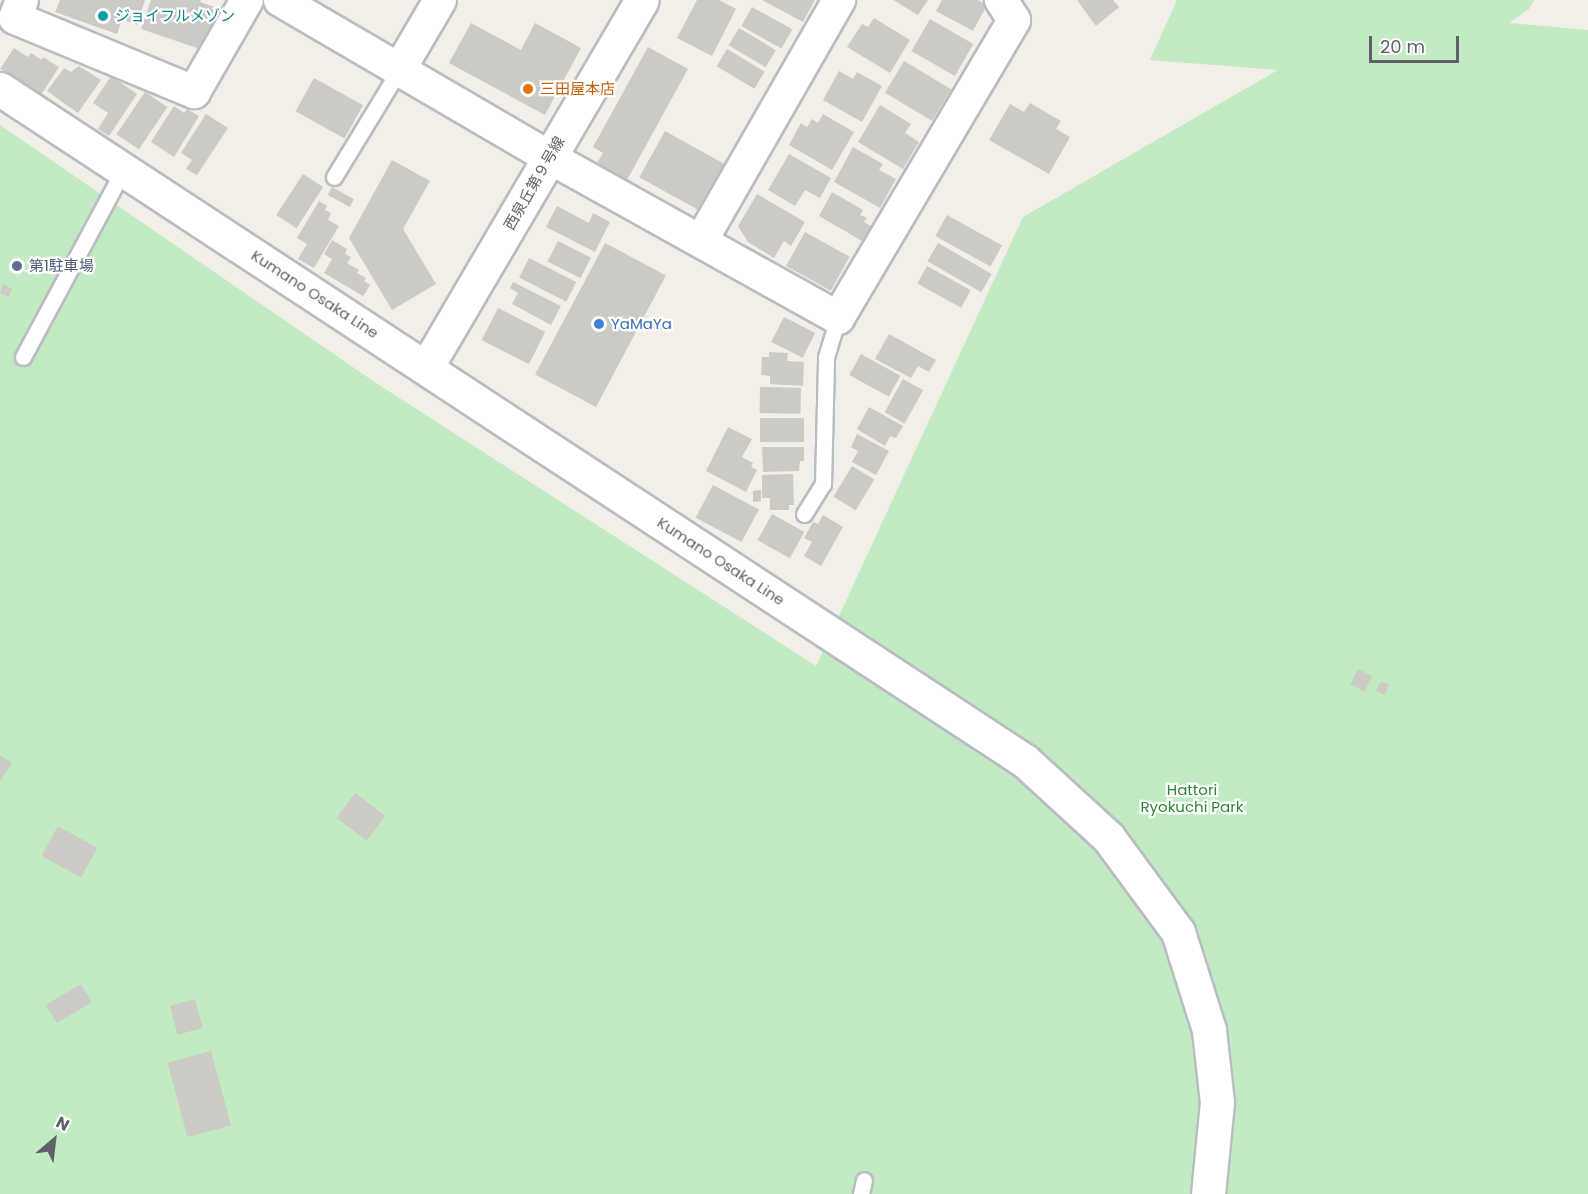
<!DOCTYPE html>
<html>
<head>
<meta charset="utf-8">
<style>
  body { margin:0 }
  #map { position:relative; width:1588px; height:1194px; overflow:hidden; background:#f1efe7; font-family:Poppins,"Noto Sans JP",sans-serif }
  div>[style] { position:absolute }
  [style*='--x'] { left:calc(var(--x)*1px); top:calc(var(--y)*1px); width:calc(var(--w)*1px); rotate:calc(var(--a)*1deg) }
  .green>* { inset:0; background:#c2eac3 }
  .building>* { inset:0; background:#cccac4; transform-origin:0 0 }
  .roads { filter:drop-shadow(2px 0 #b9bcc1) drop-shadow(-2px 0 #b9bcc1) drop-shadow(0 2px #b9bcc1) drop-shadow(0 -2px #b9bcc1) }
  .service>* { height:15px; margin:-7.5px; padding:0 7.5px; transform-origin:7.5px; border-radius:7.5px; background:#fff }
  .minor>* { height:32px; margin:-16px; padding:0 16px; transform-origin:16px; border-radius:16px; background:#fff }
  .tertiary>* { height:33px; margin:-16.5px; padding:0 16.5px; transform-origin:16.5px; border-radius:16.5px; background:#fff }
  .secondary>* { height:33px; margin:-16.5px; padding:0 16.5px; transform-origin:16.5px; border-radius:16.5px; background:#fff }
  .dots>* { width:16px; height:16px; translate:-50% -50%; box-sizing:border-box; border:3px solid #fff; border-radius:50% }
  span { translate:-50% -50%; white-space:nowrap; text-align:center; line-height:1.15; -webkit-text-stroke:4.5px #fff; paint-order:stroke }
  .culture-label { font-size:15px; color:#0d838f }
  .left { translate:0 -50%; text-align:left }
  .food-label { font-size:15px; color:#c56008 }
  .street-label { font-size:15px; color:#5e6268 }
  .service-label { font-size:15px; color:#4e5e75 }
  .shop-label { font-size:15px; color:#366cbe }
  .park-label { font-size:15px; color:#308534 }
  .north { position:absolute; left:24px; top:1110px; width:60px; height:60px; -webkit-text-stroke:4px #fff; paint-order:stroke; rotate:28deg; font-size:16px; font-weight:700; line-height:24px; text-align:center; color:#5e6268 }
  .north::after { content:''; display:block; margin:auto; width:21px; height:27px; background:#5e6268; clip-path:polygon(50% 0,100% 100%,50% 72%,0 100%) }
  .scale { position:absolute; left:1369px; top:36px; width:90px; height:27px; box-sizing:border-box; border:3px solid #5e6268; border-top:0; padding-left:8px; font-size:18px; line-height:21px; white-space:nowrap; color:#5e6268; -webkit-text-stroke:4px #fff; paint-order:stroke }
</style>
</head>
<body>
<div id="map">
  <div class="green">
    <div style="clip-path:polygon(1177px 0,1534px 0,1529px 9px,1509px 23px,1588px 30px,1588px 1194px,0 1194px,0 125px,376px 383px,816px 666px,1023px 217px,1278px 70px,1150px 60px)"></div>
  </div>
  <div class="building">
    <div style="clip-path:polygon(60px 0,145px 0,137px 25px,122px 19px,117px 34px,55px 12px)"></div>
    <div style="clip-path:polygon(151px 0,201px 0,200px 2px,223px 10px,209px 52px,141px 29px)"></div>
    <div style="clip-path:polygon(697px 0,719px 0,736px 9px,712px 56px,677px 38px)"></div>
    <div style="clip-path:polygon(762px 0,815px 0,803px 22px)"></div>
    <div style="clip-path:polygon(893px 0,928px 0,918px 15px)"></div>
    <div style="clip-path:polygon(942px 0,978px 0,987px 5px,973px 31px,936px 11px)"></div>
    <div style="clip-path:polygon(1077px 0,1113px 0,1119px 7px,1096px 26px)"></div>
    <div style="left:752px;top:7px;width:46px;height:22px;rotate:29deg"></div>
    <div style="clip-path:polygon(874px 18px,910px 40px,890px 73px,847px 47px,862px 24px,868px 27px)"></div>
    <div style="left:930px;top:19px;width:50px;height:37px;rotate:30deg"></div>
    <div style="clip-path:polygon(471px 23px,521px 50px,535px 23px,581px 48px,545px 115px,449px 63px)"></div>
    <div style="left:739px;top:28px;width:43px;height:20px;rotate:31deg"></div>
    <div style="clip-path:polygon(648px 47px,688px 69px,627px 180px,597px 163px,603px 153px,593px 147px)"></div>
    <div style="clip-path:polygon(14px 48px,28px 57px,31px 53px,42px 60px,43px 57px,59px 67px,41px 95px,0 69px)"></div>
    <div style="left:727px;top:49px;width:44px;height:20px;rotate:31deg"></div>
    <div style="left:904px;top:61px;width:55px;height:37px;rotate:31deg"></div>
    <div style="clip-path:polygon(79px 66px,101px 80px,78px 113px,47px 91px,64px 68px,71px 72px)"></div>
    <div style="clip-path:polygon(839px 71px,853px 79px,857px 72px,882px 86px,862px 122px,823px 100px)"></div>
    <div style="clip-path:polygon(111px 76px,137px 94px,109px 136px,98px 129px,108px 113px,93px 103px)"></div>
    <div style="left:314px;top:78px;width:56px;height:38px;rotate:29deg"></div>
    <div style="left:145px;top:92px;width:27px;height:51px;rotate:34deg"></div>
    <div style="clip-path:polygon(1030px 103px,1061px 121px,1056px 129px,1070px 137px,1049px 174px,989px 140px,1010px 104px,1024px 112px)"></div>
    <div style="clip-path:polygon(880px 105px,911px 124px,905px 133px,919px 142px,903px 169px,858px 142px)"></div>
    <div style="clip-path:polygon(174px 106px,184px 113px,187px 109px,199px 116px,174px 157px,151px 142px)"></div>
    <div style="clip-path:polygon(206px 114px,228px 128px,197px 175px,186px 169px,192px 160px,181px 153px)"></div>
    <div style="clip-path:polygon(823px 114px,854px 132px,832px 170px,789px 145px,801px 123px,807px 127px,812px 119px,818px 123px)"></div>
    <div style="left:665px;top:131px;width:68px;height:53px;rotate:29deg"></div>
    <div style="clip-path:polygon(853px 147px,883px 164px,879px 170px,896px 179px,880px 208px,834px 182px)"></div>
    <div style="clip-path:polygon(789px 154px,831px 178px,820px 198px,805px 190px,795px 206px,768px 190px)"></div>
    <div style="clip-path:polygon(392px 160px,430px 181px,403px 229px,436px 284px,392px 310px,349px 238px)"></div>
    <div style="left:303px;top:174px;width:24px;height:49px;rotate:33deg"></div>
    <div style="left:332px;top:187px;width:25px;height:9px;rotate:29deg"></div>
    <div style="clip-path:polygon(832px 192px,863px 210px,860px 215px,867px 218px,864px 222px,871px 226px,862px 241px,819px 216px)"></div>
    <div style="clip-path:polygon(757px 194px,805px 222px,791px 246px,784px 241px,774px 258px,748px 242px,738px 226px)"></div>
    <div style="clip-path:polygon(319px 201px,327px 206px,325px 210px,331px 213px,328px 220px,339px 226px,314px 268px,298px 259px,307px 244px,297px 238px)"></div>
    <div style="clip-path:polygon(557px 206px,589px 223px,593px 213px,610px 222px,595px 252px,546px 227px)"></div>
    <div style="left:947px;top:215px;width:63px;height:24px;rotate:29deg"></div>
    <div style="left:805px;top:232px;width:51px;height:39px;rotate:29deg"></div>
    <div style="clip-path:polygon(332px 240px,347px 249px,345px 254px,351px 257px,347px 263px,359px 270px,357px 273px,366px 278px,364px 281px,370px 285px,363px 296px,324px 273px,332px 259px,324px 254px)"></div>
    <div style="left:558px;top:241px;width:37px;height:23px;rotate:27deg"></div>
    <div style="left:605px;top:243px;width:69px;height:149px;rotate:28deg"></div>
    <div style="left:938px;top:243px;width:62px;height:21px;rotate:30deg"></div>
    <div style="left:529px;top:258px;width:53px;height:22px;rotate:27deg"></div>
    <div style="left:927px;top:266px;width:50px;height:20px;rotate:29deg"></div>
    <div style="clip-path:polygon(513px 282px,561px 306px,551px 325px,512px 304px,518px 293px,510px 288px)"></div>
    <div style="clip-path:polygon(3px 284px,12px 289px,9px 297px,0 293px)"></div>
    <div style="left:498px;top:308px;width:53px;height:36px;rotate:27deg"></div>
    <div style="left:784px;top:317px;width:35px;height:28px;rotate:27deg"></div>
    <div style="clip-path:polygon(889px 334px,936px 360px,929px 372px,918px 366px,911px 378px,875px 359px)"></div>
    <div style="clip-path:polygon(769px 352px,788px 353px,787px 361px,804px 362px,803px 386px,770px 384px,770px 376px,761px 375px,762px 357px,769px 357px)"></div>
    <div style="left:861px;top:354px;width:45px;height:24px;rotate:29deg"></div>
    <div style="left:903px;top:379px;width:23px;height:38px;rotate:29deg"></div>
    <div style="left:760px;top:387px;width:41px;height:26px;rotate:1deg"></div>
    <div style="clip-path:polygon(869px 407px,903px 426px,896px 438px,890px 436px,885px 446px,857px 429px)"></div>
    <div style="left:760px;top:418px;width:44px;height:24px"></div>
    <div style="clip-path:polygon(728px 427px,752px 439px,742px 457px,753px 463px,751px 467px,757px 470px,746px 492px,706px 471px)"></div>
    <div style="clip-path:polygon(857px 434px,889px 451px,876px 475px,852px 462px,858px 451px,851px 447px)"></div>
    <div style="clip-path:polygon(762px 447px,804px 447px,804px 461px,800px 461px,799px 471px,763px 472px)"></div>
    <div style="left:852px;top:466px;width:26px;height:36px;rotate:31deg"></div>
    <div style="clip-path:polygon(793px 474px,794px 505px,789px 505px,789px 510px,770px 510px,770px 498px,762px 498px,762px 475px)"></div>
    <div style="left:713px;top:485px;width:52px;height:37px;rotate:28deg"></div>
    <div style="clip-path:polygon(761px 490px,761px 501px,753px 502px,753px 491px)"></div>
    <div style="left:772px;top:514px;width:37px;height:30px;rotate:29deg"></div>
    <div style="clip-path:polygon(823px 515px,843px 527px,821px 566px,804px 556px,812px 542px,804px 538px,813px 522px,818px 524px)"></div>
    <div style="left:1358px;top:669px;width:16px;height:17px;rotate:27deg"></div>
    <div style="left:1381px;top:681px;width:9px;height:11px;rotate:27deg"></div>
    <div style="clip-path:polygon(0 755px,12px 763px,0 781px)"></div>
    <div style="left:355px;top:793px;width:38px;height:31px;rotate:37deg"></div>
    <div style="left:58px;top:826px;width:45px;height:34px;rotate:29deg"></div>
    <div style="left:81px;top:984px;width:21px;height:41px;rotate:59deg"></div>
    <div style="left:195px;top:999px;width:30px;height:26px;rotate:75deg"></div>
    <div style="left:211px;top:1051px;width:77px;height:45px;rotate:75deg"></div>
  </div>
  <div class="roads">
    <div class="service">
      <div style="--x:334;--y:177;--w:125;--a:-58.7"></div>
      <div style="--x:23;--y:357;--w:213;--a:-61.8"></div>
      <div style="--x:804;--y:514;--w:36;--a:-58"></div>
      <div style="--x:823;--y:484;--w:127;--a:-88.6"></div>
      <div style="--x:826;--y:357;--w:41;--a:-72.9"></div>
      <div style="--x:861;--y:1194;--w:14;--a:-78"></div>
    </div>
    <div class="minor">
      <div style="--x:22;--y:0;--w:19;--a:111"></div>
      <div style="--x:15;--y:18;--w:194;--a:22.5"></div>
      <div style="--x:194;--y:92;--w:106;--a:-60.1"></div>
      <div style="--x:280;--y:0;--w:311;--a:30.3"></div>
      <div style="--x:549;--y:157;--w:331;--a:29.1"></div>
      <div style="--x:838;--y:318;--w:346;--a:-59.4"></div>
      <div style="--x:1014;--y:20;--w:24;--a:-123"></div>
      <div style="--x:399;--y:70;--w:81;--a:-59.6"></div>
      <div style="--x:701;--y:241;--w:278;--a:-60.2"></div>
    </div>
    <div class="tertiary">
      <div style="--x:427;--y:366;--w:424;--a:-59.6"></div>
    </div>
    <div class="secondary">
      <div style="--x:0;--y:89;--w:1226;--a:33.25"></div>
      <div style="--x:1025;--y:761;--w:113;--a:42.5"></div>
      <div style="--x:1108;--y:837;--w:118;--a:53.6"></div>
      <div style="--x:1178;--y:932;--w:103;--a:72.4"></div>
      <div style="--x:1209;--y:1030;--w:72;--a:83.7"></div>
      <div style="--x:1217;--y:1102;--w:92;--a:95.6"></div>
    </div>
  </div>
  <div class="dots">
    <div style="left:103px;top:16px;background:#0f9aa8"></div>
    <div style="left:528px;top:89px;background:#e8710a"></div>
    <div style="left:17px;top:266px;background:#5c6f8a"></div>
    <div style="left:599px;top:324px;background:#3f7fe0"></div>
  </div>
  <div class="culture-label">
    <span class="left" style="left:115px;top:16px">ジョイフルメゾン</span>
  </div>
  <div class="food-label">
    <span class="left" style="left:540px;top:89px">三田屋本店</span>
  </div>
  <div class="street-label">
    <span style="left:534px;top:183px;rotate:-60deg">西泉丘第９号線</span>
    <span style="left:315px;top:294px;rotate:33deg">Kumano Osaka Line</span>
    <span style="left:721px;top:561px;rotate:33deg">Kumano Osaka Line</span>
  </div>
  <div class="service-label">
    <span class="left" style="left:29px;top:266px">第1駐車場</span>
  </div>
  <div class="shop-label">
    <span class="left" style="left:611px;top:324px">YaMaYa</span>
  </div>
  <div class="park-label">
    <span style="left:1192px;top:798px">Hattori<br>Ryokuchi Park</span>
  </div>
  <div class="north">N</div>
  <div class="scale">20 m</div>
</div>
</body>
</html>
